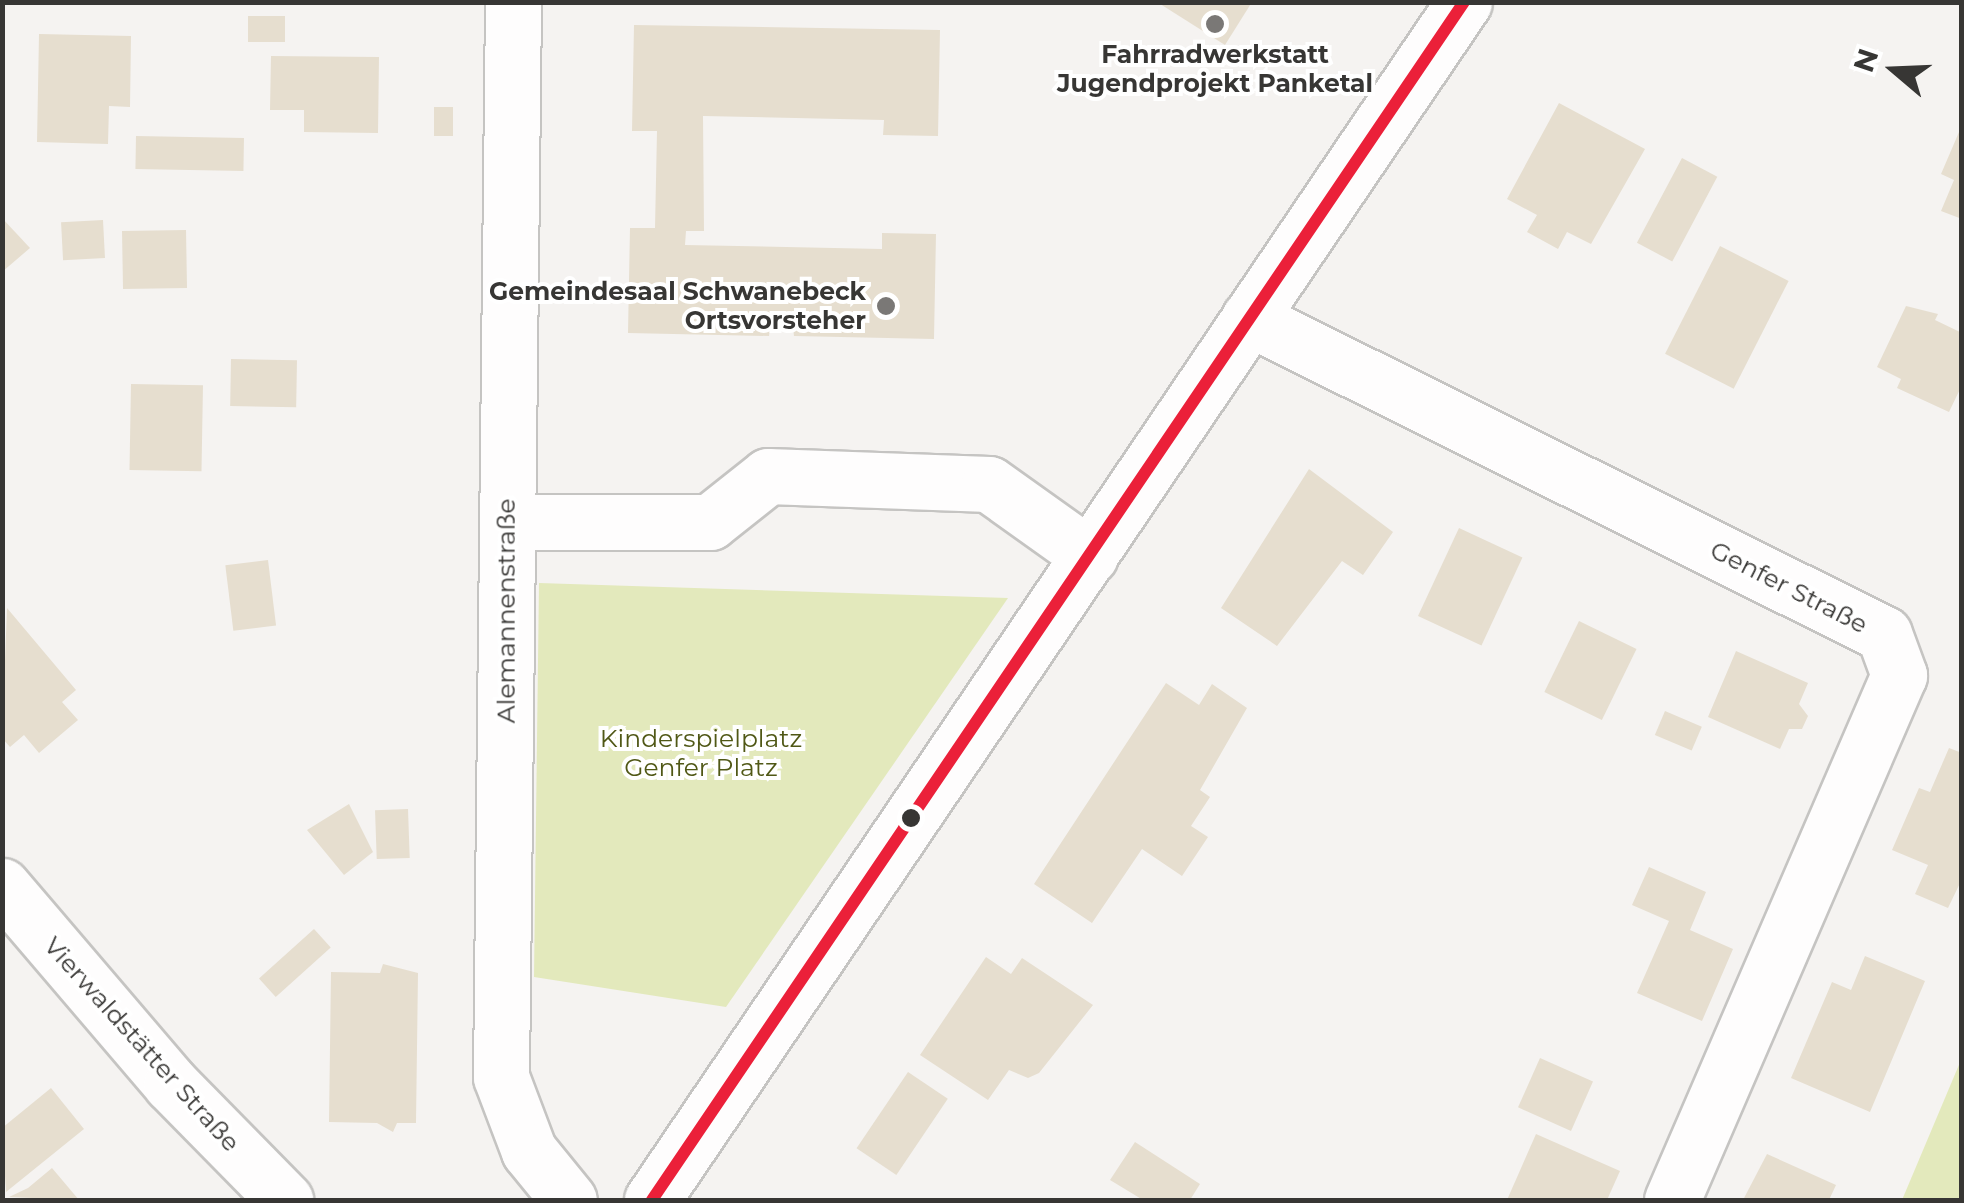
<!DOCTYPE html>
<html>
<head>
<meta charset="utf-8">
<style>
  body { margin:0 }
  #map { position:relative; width:1964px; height:1203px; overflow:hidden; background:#f5f3f1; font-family:Montserrat,sans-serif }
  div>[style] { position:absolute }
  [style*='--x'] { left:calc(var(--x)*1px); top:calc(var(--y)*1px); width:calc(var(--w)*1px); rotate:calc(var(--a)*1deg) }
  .green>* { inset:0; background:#e3e9bc }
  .building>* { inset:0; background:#e6decf; transform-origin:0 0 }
  .roads { filter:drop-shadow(2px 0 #c5c4c2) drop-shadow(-2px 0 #c5c4c2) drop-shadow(0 2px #c5c4c2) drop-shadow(0 -2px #c5c4c2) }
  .minor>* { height:55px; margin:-27.5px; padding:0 27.5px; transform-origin:27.5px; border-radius:27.5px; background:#fefdfd }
  .bus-1>* { height:12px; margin:-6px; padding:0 6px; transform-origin:6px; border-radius:6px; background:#eb2039 }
  .dots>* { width:28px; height:28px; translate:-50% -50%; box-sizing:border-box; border:5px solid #fff; border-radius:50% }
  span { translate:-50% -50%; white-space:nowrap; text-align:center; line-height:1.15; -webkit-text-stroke:8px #fff; paint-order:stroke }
  .poi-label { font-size:25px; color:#373634; font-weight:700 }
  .right { translate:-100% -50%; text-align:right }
  .street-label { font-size:25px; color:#373634 }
  .park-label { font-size:25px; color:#505816 }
  .frame { position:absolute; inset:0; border:5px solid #373634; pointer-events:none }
  .north { position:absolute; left:1844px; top:20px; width:100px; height:100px; -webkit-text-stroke:8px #fff; paint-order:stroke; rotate:289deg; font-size:28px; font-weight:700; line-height:40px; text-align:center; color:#373634 }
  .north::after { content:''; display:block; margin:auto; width:35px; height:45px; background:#373634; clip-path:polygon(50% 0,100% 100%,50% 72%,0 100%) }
</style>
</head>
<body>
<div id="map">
  <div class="green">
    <div style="clip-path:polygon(539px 583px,1008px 598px,726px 1007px,534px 977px)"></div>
    <div style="clip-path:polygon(1961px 1060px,1961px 1200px,1902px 1200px)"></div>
  </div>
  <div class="building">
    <div style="clip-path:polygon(1157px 2px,1252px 2px,1225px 45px)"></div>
    <div style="left:248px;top:16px;width:37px;height:26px"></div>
    <div style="clip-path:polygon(634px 25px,940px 30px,938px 136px,883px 135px,884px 120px,703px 116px,704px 231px,686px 231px,685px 245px,882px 249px,882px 233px,936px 234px,934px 339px,794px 336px,793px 328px,770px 328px,769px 336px,628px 333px,630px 228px,655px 228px,657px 131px,632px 131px)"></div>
    <div style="clip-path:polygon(39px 34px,131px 36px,130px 107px,109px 106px,108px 144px,37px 142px)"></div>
    <div style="clip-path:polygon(271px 56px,379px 57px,378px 133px,304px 132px,304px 110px,270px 110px)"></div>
    <div style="clip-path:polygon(1559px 103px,1645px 149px,1591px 244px,1567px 232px,1558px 249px,1527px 232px,1537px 215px,1507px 199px)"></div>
    <div style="left:434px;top:107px;width:19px;height:29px"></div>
    <div style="clip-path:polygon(1962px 125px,1962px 219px,1941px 211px,1954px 180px,1941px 174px)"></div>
    <div style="left:136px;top:136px;width:108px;height:33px;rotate:1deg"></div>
    <div style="left:1682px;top:158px;width:40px;height:96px;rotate:28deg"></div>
    <div style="clip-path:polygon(2px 218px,30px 248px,2px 272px)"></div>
    <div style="left:103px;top:220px;width:38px;height:42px;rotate:87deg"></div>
    <div style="left:186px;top:230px;width:58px;height:64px;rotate:89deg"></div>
    <div style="left:1720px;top:246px;width:77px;height:121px;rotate:27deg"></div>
    <div style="clip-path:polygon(1906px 306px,1938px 314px,1935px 320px,1962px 333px,1962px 385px,1949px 412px,1897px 388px,1901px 379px,1877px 367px)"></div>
    <div style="left:231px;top:359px;width:66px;height:47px;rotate:1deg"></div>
    <div style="left:131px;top:384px;width:72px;height:86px;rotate:1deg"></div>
    <div style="clip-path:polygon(1309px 469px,1393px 532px,1363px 575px,1342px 561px,1277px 646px,1221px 608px)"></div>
    <div style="left:1459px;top:528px;width:70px;height:97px;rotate:25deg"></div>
    <div style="left:268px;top:560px;width:66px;height:43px;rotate:83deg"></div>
    <div style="clip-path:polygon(7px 608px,76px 690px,62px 702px,78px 720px,39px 753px,24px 735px,10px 747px,2px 738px)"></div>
    <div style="left:1579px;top:621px;width:64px;height:79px;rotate:26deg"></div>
    <div style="clip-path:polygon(1736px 651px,1808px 683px,1799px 704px,1808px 716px,1802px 729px,1789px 729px,1780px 749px,1708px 717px)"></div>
    <div style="clip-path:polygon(1166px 683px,1199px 705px,1212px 684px,1247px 708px,1200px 790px,1210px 797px,1191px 826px,1208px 837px,1182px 876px,1142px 849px,1092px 923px,1034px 884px)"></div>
    <div style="left:1665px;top:711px;width:40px;height:26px;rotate:23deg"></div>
    <div style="clip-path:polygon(1949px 748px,1962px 753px,1962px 879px,1948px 908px,1915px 894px,1928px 865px,1892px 850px,1919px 788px,1930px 792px)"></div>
    <div style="clip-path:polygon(349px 804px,373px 852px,344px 875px,307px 830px)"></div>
    <div style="left:408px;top:809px;width:49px;height:33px;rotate:88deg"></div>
    <div style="clip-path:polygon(1649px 867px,1706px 892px,1690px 930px,1733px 949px,1702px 1021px,1637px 993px,1669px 921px,1632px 905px)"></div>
    <div style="left:314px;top:929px;width:25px;height:74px;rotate:48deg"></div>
    <div style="clip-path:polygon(1865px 956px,1925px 981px,1870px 1112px,1791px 1078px,1832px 982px,1851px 990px)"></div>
    <div style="clip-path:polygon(986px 957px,1011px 974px,1022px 958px,1093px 1005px,1039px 1073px,1028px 1078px,1009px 1070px,988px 1100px,920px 1055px)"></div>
    <div style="clip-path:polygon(383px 964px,418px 973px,416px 1123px,397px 1123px,393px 1132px,377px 1123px,329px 1122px,331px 972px,380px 973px)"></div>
    <div style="left:1540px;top:1058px;width:58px;height:54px;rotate:24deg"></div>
    <div style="left:908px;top:1072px;width:48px;height:92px;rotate:34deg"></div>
    <div style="clip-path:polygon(51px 1088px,84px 1129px,6px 1192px,2px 1128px)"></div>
    <div style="clip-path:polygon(1536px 1134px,1620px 1171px,1607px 1200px,1507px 1200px)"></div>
    <div style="clip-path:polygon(1135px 1142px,1200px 1184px,1190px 1200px,1143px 1200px,1110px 1180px)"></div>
    <div style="clip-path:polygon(1767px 1154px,1836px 1185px,1829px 1200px,1743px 1200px)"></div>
    <div style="clip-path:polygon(52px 1168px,79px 1200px,9px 1197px,28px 1188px)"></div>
  </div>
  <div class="roads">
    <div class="minor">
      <div style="--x:513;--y:2;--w:1075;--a:90.64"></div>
      <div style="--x:501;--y:1077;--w:79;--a:69.3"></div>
      <div style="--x:529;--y:1151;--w:63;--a:50.8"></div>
      <div style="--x:1249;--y:318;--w:709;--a:26.46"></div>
      <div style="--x:1884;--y:634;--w:44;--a:69.9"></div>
      <div style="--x:1899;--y:675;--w:572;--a:113.38"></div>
      <div style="--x:507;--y:522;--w:203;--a:0"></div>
      <div style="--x:710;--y:522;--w:74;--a:-38.4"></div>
      <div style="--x:768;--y:476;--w:221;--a:2.1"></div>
      <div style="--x:989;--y:484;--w:124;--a:35.5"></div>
      <div style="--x:2;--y:886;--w:260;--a:49.5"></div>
      <div style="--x:171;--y:1084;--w:163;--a:45.5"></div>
      <div style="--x:652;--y:1200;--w:1447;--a:-55.87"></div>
    </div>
  </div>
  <div class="bus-1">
    <div style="--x:652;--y:1200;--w:1447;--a:-55.87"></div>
  </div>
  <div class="dots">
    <div style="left:1215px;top:24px;background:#7a7876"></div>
    <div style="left:886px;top:306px;background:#7a7876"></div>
    <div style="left:911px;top:818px;background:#373634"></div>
  </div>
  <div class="poi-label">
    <span style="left:1215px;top:69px">Fahrradwerkstatt<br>Jugendprojekt Panketal</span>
    <span class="right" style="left:866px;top:306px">Gemeindesaal Schwanebeck<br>Ortsvorsteher</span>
  </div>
  <div class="street-label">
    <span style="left:1789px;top:587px;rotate:27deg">Genfer Straße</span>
    <span style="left:506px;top:611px;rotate:-90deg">Alemannenstraße</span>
    <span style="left:142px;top:1044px;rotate:48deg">Vierwaldstätter Straße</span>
  </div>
  <div class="park-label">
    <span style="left:701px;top:753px">Kinderspielplatz<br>Genfer Platz</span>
  </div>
  <div class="frame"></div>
  <div class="north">N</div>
</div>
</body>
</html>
